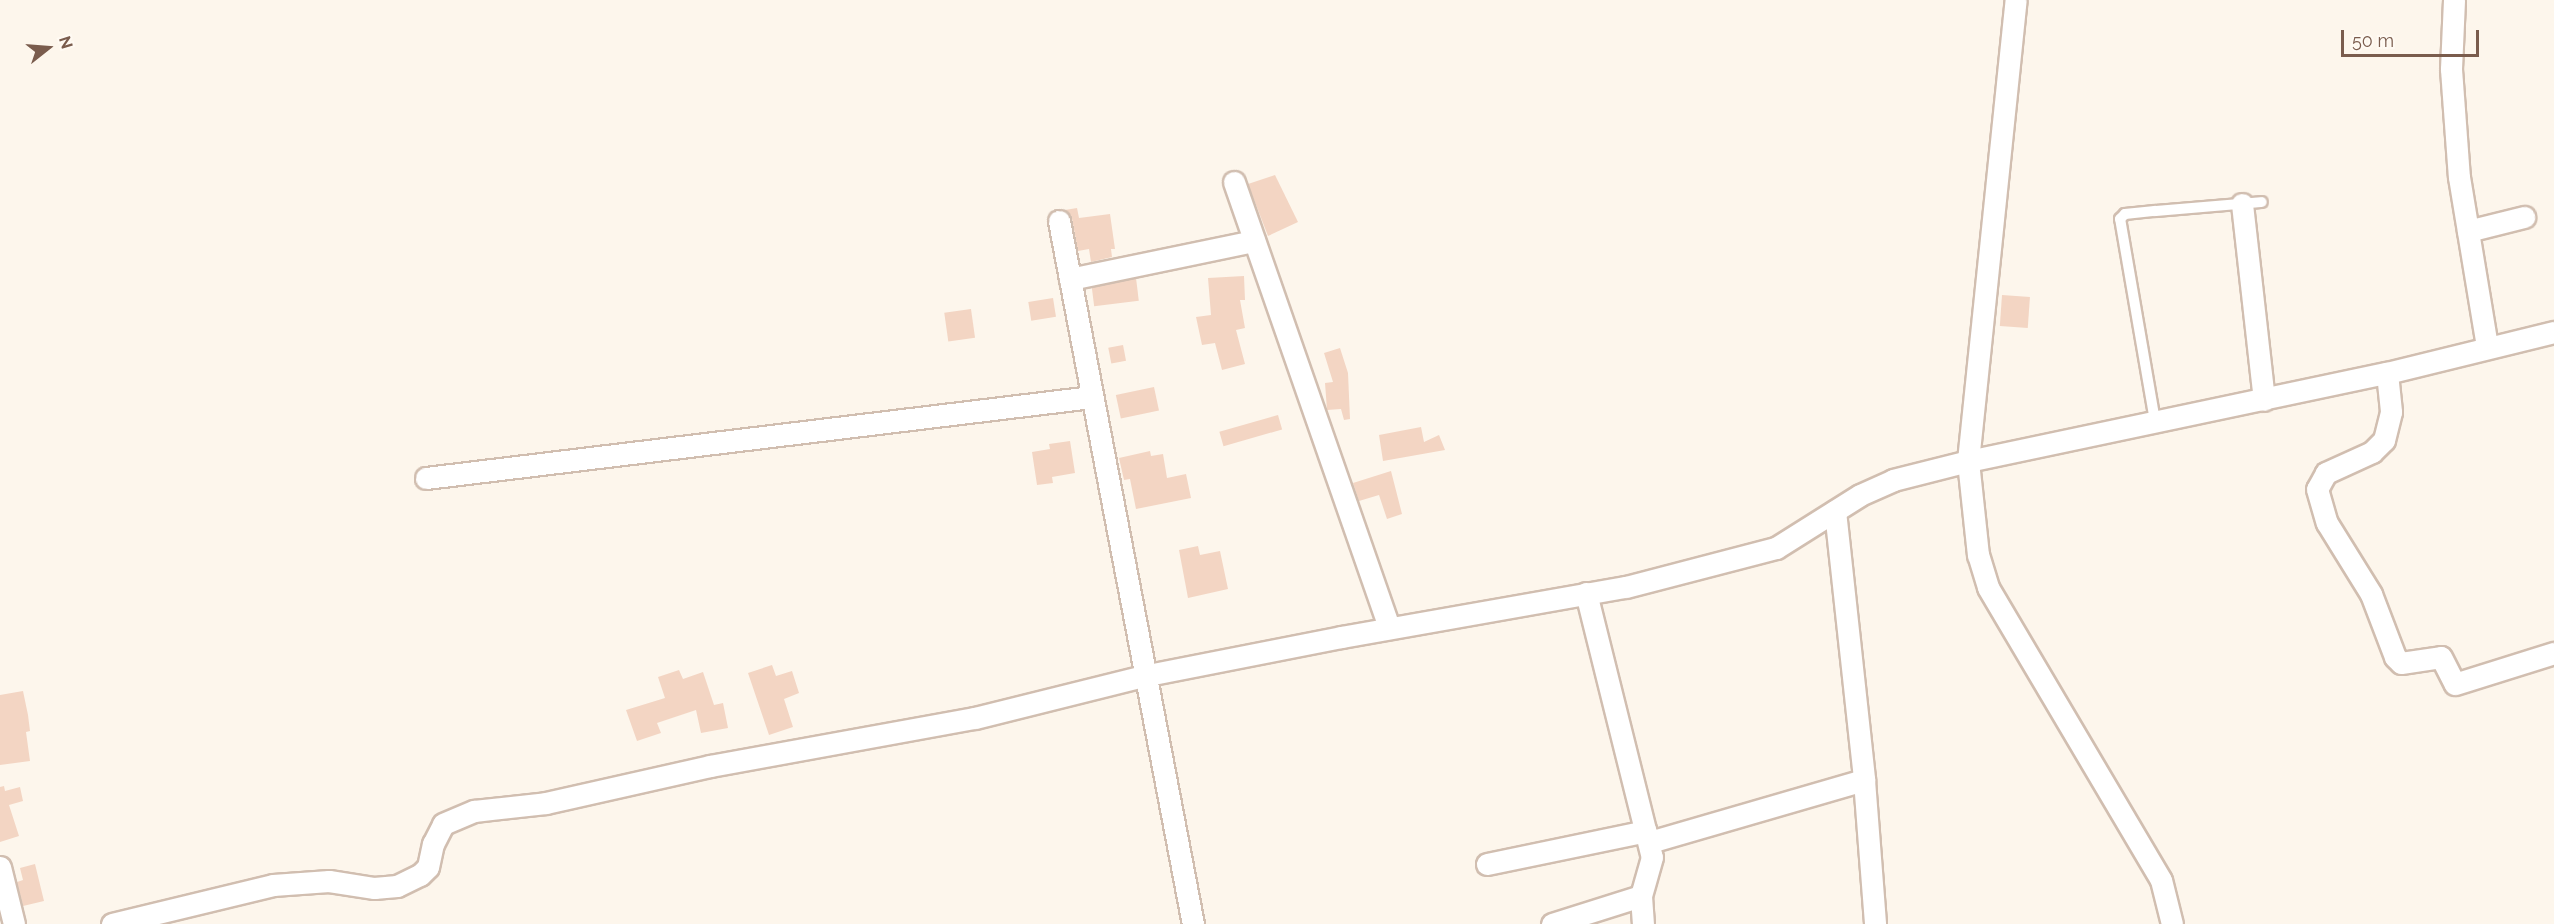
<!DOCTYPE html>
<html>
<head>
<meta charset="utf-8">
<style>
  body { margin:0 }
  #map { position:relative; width:2554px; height:924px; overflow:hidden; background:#fdf6ec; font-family:Raleway,sans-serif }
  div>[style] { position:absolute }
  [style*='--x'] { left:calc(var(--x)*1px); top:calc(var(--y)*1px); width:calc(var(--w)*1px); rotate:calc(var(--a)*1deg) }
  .building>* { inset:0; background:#f3d5c3; transform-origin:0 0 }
  .roads { filter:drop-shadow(2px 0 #d1beb0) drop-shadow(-2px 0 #d1beb0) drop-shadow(0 2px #d1beb0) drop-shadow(0 -2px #d1beb0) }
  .service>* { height:10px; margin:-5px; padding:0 5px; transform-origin:5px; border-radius:5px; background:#fff }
  .minor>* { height:21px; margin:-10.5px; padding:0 10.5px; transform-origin:10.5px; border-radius:10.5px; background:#fff }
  span { translate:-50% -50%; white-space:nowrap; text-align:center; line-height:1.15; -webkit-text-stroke:4.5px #fffaf3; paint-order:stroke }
  .north { position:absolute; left:18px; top:18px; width:60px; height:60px; -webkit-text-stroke:4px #fffaf3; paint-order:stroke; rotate:73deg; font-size:16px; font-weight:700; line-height:24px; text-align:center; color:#7a5c4d }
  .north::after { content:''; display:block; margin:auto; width:21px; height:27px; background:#7a5c4d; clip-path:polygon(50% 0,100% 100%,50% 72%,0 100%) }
  .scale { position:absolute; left:2341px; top:30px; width:138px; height:27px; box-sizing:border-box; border:3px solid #7a5c4d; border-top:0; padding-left:8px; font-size:18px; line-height:21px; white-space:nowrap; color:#7a5c4d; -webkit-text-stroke:4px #fffaf3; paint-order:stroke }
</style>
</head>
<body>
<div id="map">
  <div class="building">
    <div style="clip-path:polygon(1275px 175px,1298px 222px,1268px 236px,1248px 184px)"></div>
    <div style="clip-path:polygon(1077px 208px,1079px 218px,1110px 214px,1115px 249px,1111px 249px,1112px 257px,1091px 262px,1089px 249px,1078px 251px,1072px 219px,1065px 210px)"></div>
    <div style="clip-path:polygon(1244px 276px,1245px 300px,1240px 300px,1245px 328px,1236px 330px,1245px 364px,1222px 370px,1215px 343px,1202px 345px,1196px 317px,1211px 315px,1208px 278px)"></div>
    <div style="left:1136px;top:278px;width:23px;height:45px;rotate:83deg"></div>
    <div style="left:2002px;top:295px;width:28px;height:31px;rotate:4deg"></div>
    <div style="left:1053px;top:298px;width:19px;height:25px;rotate:81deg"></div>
    <div style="left:971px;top:309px;width:29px;height:27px;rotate:82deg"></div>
    <div style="left:1123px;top:345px;width:16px;height:15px;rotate:79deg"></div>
    <div style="clip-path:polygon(1340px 348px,1348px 373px,1350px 419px,1344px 420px,1341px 409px,1327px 410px,1325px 383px,1333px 382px,1324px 353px)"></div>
    <div style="left:1154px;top:387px;width:24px;height:39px;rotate:78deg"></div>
    <div style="left:1278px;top:415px;width:15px;height:61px;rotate:74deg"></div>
    <div style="clip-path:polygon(1421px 427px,1424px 442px,1439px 435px,1445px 450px,1383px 461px,1379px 435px)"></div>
    <div style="clip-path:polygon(1070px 441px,1075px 473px,1052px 477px,1053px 483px,1037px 485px,1032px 452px,1050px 449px,1049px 444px)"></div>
    <div style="clip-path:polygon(1150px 451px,1151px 456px,1163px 454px,1167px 478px,1186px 474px,1191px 498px,1136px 509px,1130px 479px,1124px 480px,1119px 458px)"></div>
    <div style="clip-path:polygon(1391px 471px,1402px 514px,1387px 519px,1379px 495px,1359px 501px,1353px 483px)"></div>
    <div style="clip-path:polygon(1198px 546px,1200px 555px,1220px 551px,1228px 589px,1188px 598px,1179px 550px)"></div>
    <div style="clip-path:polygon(772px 665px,776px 676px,792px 671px,799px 693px,784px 699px,793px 727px,769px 735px,748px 673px)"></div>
    <div style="clip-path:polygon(679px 670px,683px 679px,703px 672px,714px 705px,723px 703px,728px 728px,701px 733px,696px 710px,657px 723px,661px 733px,637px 741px,626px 710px,665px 698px,658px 677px)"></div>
    <div style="clip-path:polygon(23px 691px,28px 715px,30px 731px,26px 732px,30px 761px,0 765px,0 695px)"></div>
    <div style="clip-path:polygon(4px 786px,5px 791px,20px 787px,23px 801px,9px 805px,19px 836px,0 842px,0 787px)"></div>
    <div style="clip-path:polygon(35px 864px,44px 901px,23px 906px,17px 882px,23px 880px,20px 868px)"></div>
  </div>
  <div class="roads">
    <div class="service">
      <div style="--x:2155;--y:421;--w:205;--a:-99.8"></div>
      <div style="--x:2120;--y:219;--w:7;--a:-45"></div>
      <div style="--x:2125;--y:214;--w:30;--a:-6"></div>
      <div style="--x:2155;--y:211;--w:107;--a:-4.8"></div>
    </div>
    <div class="minor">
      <div style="--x:2454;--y:0;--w:69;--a:92.5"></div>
      <div style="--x:2451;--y:69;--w:108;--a:85.8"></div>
      <div style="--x:2459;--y:177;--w:171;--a:80.6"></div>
      <div style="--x:1234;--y:182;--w:472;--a:70.8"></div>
      <div style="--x:2242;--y:204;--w:197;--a:83.6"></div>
      <div style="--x:1059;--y:221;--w:716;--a:79.21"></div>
      <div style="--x:2468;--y:231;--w:58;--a:-14"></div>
      <div style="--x:1070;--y:279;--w:188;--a:-11.7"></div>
      <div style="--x:2387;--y:373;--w:39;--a:84"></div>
      <div style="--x:2391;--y:412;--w:29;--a:104"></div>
      <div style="--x:2384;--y:440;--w:17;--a:135"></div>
      <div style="--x:2372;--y:452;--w:51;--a:155.5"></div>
      <div style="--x:2326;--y:473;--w:18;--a:119"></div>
      <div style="--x:2317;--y:489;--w:35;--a:74"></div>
      <div style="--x:2327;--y:523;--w:84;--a:58.2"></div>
      <div style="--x:2371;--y:594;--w:67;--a:69.1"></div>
      <div style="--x:2395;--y:657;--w:8;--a:45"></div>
      <div style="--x:2401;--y:663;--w:40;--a:-8.5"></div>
      <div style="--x:2441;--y:657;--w:30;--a:63"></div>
      <div style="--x:2455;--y:684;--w:104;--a:-17.4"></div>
      <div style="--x:426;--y:478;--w:670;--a:-6.94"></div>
      <div style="--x:1835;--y:511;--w:271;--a:83.8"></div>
      <div style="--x:1864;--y:780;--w:144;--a:85.6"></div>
      <div style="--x:1586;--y:593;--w:272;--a:76"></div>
      <div style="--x:1652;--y:857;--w:41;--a:105.8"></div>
      <div style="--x:1641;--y:896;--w:28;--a:86"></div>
      <div style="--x:1650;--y:842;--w:223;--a:-16.2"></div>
      <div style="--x:1487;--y:864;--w:162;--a:-11.7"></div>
      <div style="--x:0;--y:867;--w:59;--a:76.2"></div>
      <div style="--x:112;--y:924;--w:166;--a:-13.6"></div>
      <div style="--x:273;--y:885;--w:56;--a:-4.1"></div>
      <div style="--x:329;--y:881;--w:46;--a:8.8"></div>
      <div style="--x:374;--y:888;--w:23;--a:-5"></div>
      <div style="--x:397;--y:886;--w:25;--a:-26"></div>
      <div style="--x:420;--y:875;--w:11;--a:-45"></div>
      <div style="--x:428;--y:867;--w:24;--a:-78"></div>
      <div style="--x:433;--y:844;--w:22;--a:-63"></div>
      <div style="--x:443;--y:824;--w:34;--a:-23"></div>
      <div style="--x:474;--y:811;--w:72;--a:-6.3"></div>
      <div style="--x:546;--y:803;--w:168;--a:-12.7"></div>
      <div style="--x:710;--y:766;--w:269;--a:-10.3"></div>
      <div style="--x:975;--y:718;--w:178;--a:-14"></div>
      <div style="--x:1148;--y:675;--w:197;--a:-11.1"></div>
      <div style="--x:1341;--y:637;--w:289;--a:-10"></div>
      <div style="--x:1626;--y:587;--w:155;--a:-14.6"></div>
      <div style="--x:1776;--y:548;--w:99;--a:-32.2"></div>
      <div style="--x:1860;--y:495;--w:36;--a:-24"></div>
      <div style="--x:1893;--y:480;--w:77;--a:-14.2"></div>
      <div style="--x:1968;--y:461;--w:463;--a:-84.1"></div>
      <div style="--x:1552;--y:924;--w:93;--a:-17.5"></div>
      <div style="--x:2172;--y:924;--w:45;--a:-104"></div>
      <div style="--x:2161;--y:880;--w:340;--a:-120.6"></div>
      <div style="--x:1988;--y:587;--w:34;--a:-107"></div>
      <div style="--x:1978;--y:555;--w:95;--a:-96.1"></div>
      <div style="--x:1968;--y:461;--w:428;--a:-11.9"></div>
      <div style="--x:2387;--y:373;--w:172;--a:-13.8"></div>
    </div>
  </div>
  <div class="north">N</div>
  <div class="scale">50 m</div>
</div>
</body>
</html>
